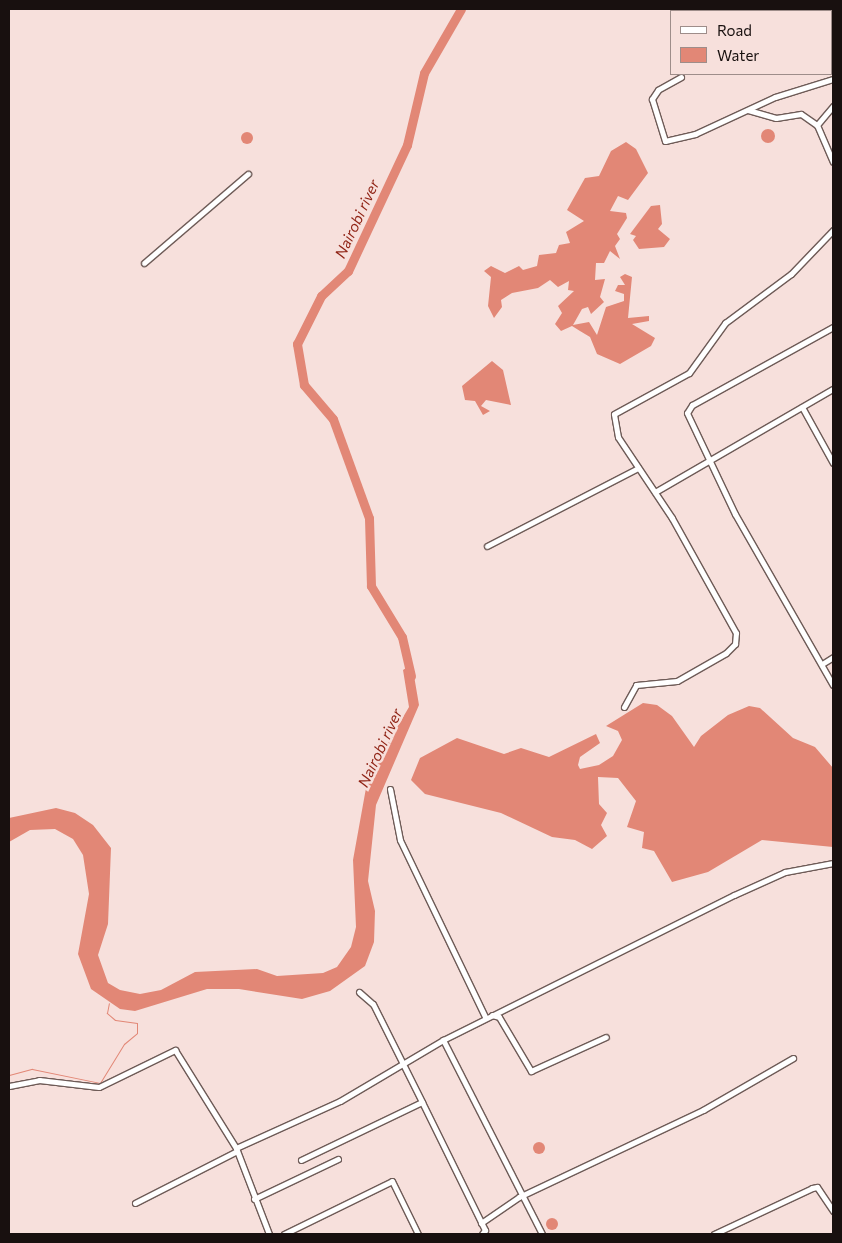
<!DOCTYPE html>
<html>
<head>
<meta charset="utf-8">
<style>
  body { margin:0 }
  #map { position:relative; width:842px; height:1243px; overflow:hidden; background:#f7e0dc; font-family:Commissioner,sans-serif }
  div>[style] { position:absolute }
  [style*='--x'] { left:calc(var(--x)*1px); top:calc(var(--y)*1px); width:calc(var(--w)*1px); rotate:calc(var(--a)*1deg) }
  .water>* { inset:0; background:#e28776 }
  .round { border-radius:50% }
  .stream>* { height:1px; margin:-0.5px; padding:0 0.5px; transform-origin:0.5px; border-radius:0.5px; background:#e28776 }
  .river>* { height:9px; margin:-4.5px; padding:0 4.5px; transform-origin:4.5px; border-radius:4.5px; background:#e28776 }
  .roads { filter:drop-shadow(1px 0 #6e5b57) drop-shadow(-1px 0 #6e5b57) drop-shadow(0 1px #6e5b57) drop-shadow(0 -1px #6e5b57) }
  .street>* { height:5px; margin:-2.5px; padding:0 2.5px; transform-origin:2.5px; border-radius:2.5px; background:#fff }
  span { translate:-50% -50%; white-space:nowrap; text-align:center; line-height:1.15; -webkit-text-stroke:5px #f7e0dc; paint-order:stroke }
  .water-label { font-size:15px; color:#902416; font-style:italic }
  .frame { position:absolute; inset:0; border:10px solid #18100f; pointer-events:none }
  .legend { position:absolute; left:670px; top:10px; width:162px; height:65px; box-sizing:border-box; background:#f7e0dc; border:1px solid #9e8d8a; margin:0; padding:6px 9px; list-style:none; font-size:15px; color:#18100f }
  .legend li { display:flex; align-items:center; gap:10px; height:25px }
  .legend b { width:25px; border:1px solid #9e8d8a }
</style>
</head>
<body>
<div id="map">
  <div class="water">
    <div class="round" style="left:761px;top:129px;width:14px;height:14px"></div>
    <div class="round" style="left:241px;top:132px;width:12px;height:12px"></div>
    <div style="clip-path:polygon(626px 142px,636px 149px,648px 173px,628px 200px,618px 196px,610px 211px,626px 213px,627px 218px,617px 234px,620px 239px,615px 246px,620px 259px,610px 251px,604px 263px,596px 263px,595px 280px,605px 279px,600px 297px,604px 302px,591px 314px,588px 307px,582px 309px,573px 325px,589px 322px,597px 335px,606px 307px,624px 301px,624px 294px,615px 291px,618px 285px,625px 285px,620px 277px,625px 274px,632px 277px,628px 318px,649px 316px,649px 321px,632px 324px,655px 338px,651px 346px,620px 364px,597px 354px,590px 337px,580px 331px,572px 326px,561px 331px,555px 324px,562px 313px,558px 306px,574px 291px,568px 290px,569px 281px,558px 287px,550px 280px,538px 288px,512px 293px,501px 300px,502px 307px,494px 318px,488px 306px,491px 277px,484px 271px,491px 266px,505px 273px,519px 266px,523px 270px,537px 266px,539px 255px,556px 253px,559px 245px,570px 243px,566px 232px,584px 221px,567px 210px,585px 178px,599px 176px,611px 151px)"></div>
    <div style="clip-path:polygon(660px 205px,662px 224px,658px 229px,670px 239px,664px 247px,639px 249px,633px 240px,636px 236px,630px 234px,651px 206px)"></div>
    <div style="clip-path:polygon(492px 361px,503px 370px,511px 405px,486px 400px,481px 406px,490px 411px,483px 415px,475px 401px,465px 400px,462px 386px)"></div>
    <div style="clip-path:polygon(412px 664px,419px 705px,376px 805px,368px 881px,375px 911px,374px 942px,365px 966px,330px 991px,302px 999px,239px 989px,207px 989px,135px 1011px,120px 1009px,91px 989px,78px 954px,89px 894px,83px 855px,73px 839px,55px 829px,30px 830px,9px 842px,9px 818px,56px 808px,75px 813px,93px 825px,111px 848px,108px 924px,98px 955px,108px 983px,120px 990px,140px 994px,161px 990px,195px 972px,257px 969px,277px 976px,323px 973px,337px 967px,351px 947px,356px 927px,353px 860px,368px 777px,409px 707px,403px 670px)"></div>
    <div style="clip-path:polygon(643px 703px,657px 705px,672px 716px,694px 747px,701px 736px,728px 715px,749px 706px,760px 708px,793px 738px,815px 747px,833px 768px,833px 847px,762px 840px,708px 872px,672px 882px,654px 851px,642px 848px,644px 832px,627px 827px,636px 801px,618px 778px,598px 777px,599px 804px,607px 813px,601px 825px,607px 836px,592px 849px,575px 840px,552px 837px,501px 813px,425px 794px,411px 780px,420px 758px,457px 738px,504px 754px,521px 748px,549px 757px,596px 734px,600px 743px,580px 757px,578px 765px,580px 769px,599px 765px,613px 756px,622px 740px,618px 731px,606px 726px)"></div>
    <div class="round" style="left:533px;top:1142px;width:12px;height:12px"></div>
    <div class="round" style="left:546px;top:1218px;width:12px;height:12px"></div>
  </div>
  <div class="stream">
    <div style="--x:9;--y:1075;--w:24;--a:-15"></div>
    <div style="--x:32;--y:1069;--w:69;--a:11.6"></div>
    <div style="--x:100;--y:1083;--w:46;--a:-58.4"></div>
    <div style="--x:124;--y:1044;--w:17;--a:-40"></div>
    <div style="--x:137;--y:1033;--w:10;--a:-90"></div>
    <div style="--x:137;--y:1023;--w:22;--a:-172"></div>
    <div style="--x:115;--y:1020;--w:11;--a:-139"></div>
    <div style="--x:107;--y:1013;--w:10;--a:-79"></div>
  </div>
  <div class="river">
    <div style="--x:411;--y:676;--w:40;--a:-103"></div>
    <div style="--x:402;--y:637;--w:60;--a:-121.3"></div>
    <div style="--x:371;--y:586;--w:68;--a:-91.7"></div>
    <div style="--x:369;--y:518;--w:105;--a:-110"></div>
    <div style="--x:333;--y:419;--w:45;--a:-130.5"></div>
    <div style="--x:304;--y:385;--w:42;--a:-99.7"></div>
    <div style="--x:297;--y:344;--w:54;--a:-63.4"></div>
    <div style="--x:321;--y:296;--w:37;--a:-43"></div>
    <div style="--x:348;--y:271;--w:139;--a:-64.9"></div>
    <div style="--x:407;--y:145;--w:74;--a:-76.7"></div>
    <div style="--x:424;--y:73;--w:74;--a:-60"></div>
  </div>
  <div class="roads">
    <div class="street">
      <div style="--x:681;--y:77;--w:26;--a:151"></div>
      <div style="--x:658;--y:90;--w:11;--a:124"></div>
      <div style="--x:652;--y:99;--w:44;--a:72.8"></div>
      <div style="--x:665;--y:141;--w:31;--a:-13"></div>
      <div style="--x:695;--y:134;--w:88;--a:-24.8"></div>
      <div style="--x:775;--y:97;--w:61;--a:-17.2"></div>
      <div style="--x:833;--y:106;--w:25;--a:130"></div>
      <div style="--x:817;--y:125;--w:40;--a:66.6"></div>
      <div style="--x:748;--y:110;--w:29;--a:16"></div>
      <div style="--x:776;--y:118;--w:25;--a:-9"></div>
      <div style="--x:801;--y:114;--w:19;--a:35"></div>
      <div style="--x:144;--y:263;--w:137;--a:-40.6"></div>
      <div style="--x:833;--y:327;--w:161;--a:151"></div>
      <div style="--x:692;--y:405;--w:9;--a:122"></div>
      <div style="--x:687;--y:413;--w:112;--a:64.6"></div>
      <div style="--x:735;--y:514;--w:197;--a:60.2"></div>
      <div style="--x:802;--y:407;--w:64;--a:61"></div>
      <div style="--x:655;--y:492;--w:206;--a:-30.1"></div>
      <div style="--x:487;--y:546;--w:170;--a:-27.3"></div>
      <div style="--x:822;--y:664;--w:13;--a:-32"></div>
      <div style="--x:624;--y:707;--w:25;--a:-61"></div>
      <div style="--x:636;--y:685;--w:41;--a:-5.6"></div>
      <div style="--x:677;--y:681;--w:56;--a:-29.7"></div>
      <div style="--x:726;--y:653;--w:13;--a:-45"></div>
      <div style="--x:735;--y:644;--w:11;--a:-85"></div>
      <div style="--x:736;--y:633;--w:132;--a:-119.1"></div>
      <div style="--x:672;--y:518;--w:97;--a:-123.7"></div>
      <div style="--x:618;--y:437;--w:23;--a:-100"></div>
      <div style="--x:614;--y:414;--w:85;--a:-28.7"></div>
      <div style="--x:689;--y:373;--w:62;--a:-54.2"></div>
      <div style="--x:725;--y:323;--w:82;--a:-36.6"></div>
      <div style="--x:791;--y:274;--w:61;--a:-46.3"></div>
      <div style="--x:390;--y:789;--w:52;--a:78.9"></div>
      <div style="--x:400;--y:840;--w:196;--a:64.3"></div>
      <div style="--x:359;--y:992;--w:18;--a:41"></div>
      <div style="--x:373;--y:1004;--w:110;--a:63.4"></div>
      <div style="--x:492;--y:1015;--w:7;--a:16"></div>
      <div style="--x:499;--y:1017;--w:63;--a:59.3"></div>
      <div style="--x:531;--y:1071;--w:82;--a:-24.4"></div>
      <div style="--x:9;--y:1086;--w:31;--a:-11"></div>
      <div style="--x:39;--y:1080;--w:60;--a:6.7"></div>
      <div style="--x:99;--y:1087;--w:85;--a:-26"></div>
      <div style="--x:175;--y:1050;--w:115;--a:58.1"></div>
      <div style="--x:236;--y:1148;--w:92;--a:69"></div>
      <div style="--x:236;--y:1148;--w:114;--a:-24.3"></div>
      <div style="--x:340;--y:1101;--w:120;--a:-30.6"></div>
      <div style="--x:301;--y:1160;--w:134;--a:-25.6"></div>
      <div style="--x:422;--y:1102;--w:143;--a:63.8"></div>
      <div style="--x:485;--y:1230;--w:5;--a:127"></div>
      <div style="--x:254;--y:1199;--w:93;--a:-25.5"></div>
      <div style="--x:135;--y:1203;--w:114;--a:-27"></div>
      <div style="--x:481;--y:1223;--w:46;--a:-34.4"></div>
      <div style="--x:519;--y:1197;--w:204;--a:-25.3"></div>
      <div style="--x:703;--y:1110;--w:104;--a:-30"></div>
      <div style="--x:284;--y:1234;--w:120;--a:-26.1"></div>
      <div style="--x:392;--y:1181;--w:59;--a:63.9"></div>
      <div style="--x:542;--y:1234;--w:218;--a:-117"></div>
      <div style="--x:443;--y:1040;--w:325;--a:-26.5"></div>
      <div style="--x:734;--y:895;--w:56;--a:-24.3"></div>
      <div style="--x:785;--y:872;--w:49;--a:-10.6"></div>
      <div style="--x:714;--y:1234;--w:108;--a:-25.1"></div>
      <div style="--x:812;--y:1188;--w:5;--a:-11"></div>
      <div style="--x:817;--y:1187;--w:29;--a:56"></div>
    </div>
  </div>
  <div class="water-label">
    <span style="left:357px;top:219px;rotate:-65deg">Nairobi river</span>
    <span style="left:380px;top:748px;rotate:-65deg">Nairobi river</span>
  </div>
  <div class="frame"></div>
  <ul class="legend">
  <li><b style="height:6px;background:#fff"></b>Road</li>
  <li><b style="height:14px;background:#e28776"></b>Water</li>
  </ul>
</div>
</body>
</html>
